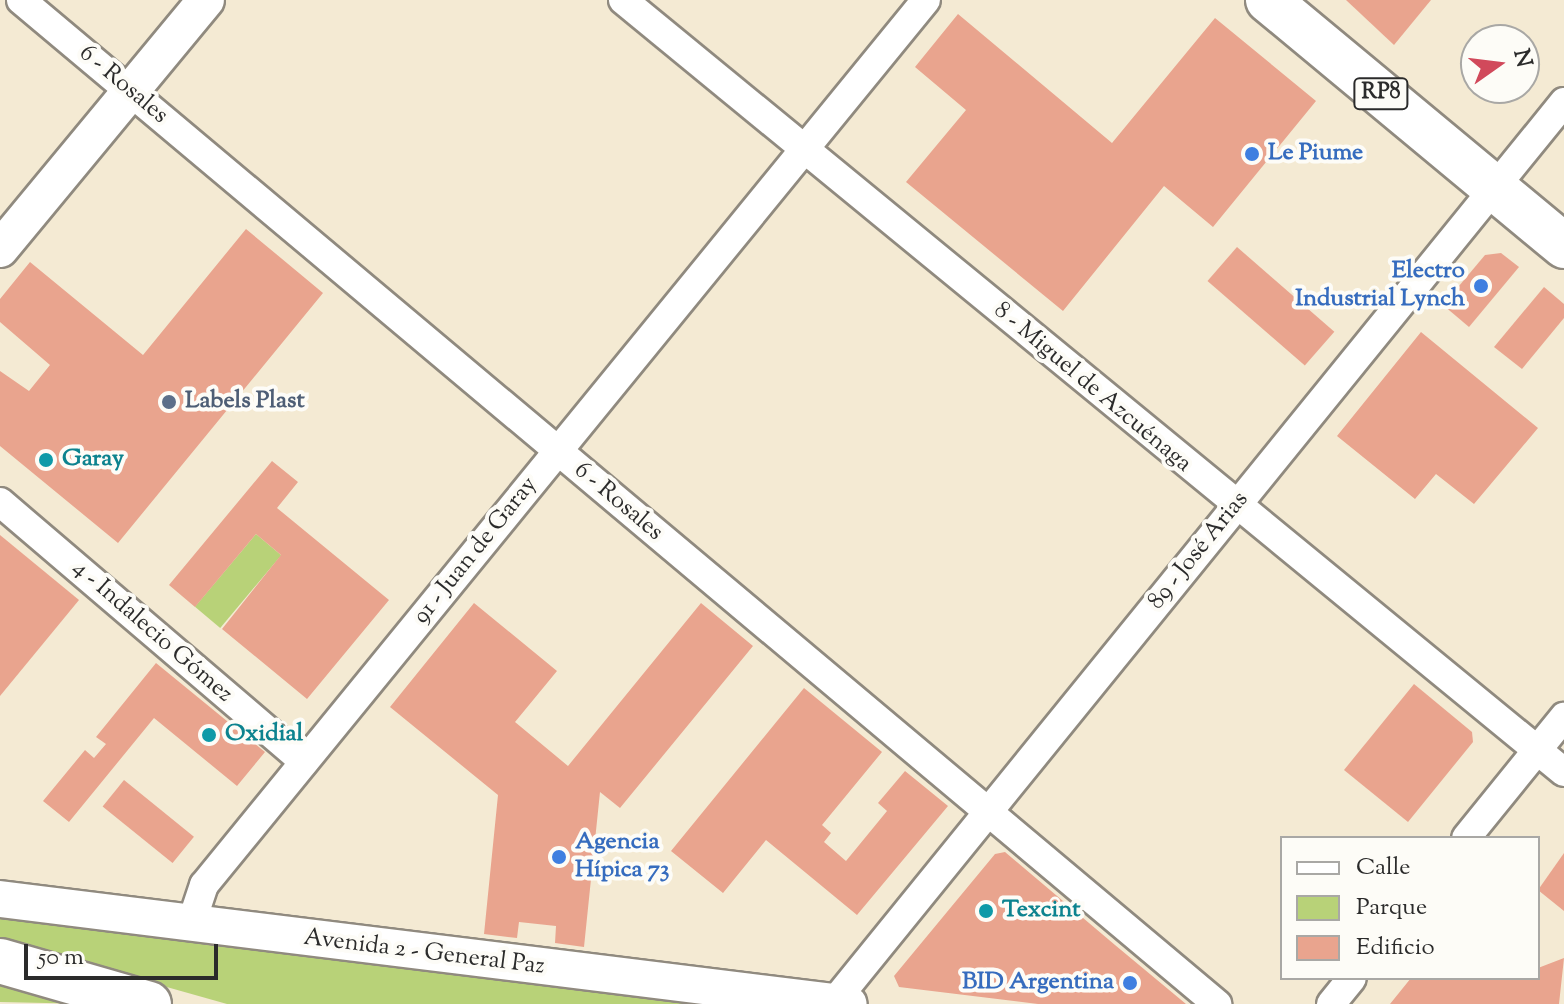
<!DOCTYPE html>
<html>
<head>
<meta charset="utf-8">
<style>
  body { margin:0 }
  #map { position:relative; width:1564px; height:1004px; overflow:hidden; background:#f4ead3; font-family:"Sorts Mill Goudy",serif }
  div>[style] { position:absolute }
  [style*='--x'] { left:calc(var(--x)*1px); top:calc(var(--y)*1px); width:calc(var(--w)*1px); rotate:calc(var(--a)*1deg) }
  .green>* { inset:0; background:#b8d278; transform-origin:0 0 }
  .building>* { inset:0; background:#e9a48e; transform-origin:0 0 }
  .roads { filter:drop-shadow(2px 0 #908a7f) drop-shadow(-2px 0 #908a7f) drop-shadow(0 2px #908a7f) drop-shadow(0 -2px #908a7f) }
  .minor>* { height:28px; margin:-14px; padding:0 14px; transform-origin:14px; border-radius:14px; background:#fff }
  .tertiary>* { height:36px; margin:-18px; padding:0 18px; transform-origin:18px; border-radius:18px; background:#fff }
  .primary>* { height:44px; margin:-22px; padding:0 22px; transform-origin:22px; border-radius:22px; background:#fff }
  .motorway>* { height:44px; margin:-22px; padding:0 22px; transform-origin:22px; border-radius:22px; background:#fff }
  .dots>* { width:22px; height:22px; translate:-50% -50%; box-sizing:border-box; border:4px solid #fdfcf7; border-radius:50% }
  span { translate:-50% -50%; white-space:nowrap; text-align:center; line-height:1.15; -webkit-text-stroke:8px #fdfcf7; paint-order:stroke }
  .shield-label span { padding:2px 6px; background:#fdfcf7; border:2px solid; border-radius:6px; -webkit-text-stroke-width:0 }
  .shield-label { font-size:22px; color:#2b2b2b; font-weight:700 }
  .street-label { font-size:24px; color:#2b2b2b }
  .shop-label { font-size:24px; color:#366cbe; font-weight:700 }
  .left { translate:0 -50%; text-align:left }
  .right { translate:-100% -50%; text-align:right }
  .service-label { font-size:24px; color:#4e5e75; font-weight:700 }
  .culture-label { font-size:24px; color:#0d838f; font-weight:700 }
  .legend { position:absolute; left:1280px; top:836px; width:260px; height:144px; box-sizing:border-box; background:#fdfcf7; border:2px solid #a9a8a5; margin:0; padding:10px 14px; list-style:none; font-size:24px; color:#2b2b2b }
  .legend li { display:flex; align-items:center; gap:16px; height:40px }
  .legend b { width:40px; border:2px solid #a9a8a5 }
  .north { position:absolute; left:1460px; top:24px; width:80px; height:80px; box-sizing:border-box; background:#fdfcf7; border:2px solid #a9a8a5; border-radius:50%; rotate:76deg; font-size:22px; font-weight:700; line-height:32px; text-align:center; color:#2b2b2b }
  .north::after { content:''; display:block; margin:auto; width:28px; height:36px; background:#d1495b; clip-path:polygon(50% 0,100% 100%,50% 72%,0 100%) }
  .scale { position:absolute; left:24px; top:944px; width:194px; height:36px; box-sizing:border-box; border:4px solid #2b2b2b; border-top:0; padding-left:10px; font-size:24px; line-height:28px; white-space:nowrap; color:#2b2b2b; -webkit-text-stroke:6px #fdfcf7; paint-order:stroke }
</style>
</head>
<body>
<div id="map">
  <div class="green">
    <div style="left:256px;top:534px;width:33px;height:95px;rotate:40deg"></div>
    <div style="clip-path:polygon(0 915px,693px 1004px,227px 1004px,0 940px)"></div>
    <div style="clip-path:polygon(0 977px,92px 1004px,0 1002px)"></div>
  </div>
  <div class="building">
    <div style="clip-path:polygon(1346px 0,1431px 0,1394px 45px)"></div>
    <div style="clip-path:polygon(958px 14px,1112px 143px,1215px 18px,1316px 101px,1213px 227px,1164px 186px,1063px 311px,906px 182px,966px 110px,915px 67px)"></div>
    <div style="clip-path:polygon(246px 229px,323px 293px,118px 543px,0 446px,0 371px,29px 391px,50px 365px,0 322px,0 299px,30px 262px,143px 355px)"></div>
    <div style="left:1237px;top:247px;width:129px;height:45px;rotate:41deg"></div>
    <div style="clip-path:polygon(1501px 253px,1519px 267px,1469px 327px,1443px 305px,1485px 255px)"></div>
    <div style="clip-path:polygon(1544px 287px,1564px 304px,1564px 318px,1522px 369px,1494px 347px)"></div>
    <div style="clip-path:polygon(1421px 332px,1538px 428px,1474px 504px,1436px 474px,1415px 499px,1337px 436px)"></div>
    <div style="clip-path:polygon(272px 461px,298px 482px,277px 508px,389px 600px,307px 699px,222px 629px,281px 555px,256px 534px,195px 607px,169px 585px)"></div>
    <div style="clip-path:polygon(0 535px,79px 600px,0 696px)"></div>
    <div style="clip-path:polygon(474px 603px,557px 671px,515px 722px,568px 766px,701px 603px,753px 646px,620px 808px,600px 792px,584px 947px,555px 943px,556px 926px,519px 922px,517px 938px,484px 934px,498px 795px,390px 707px)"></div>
    <div style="clip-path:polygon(156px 663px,265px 752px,237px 786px,154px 718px,69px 822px,43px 801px,85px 750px,94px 758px,106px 744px,96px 737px)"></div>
    <div style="clip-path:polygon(1414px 684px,1472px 732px,1473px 742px,1408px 822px,1344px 770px)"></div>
    <div style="clip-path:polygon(804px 688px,882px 752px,822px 825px,831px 833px,824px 842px,846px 861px,887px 811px,878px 803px,905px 771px,948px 806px,857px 915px,766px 840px,723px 893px,671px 851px)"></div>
    <div style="left:124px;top:780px;width:90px;height:34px;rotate:39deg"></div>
    <div style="clip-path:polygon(1005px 852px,1115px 945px,1186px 1004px,1038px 1004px,899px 987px,894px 976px,995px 854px)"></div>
    <div style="clip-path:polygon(1564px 853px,1564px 911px,1538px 890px)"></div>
    <div style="clip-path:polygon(1564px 958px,1559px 1004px,1390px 1004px,1411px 978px,1538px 978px,1538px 968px)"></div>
  </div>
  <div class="roads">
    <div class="minor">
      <div style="--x:21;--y:0;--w:1562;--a:40.01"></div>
      <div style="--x:623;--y:0;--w:1217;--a:39.37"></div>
      <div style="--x:0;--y:502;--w:400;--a:40.5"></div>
      <div style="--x:1466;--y:838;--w:156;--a:-51"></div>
      <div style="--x:191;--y:924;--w:41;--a:-71.6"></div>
      <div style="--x:204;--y:885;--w:1142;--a:-50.79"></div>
      <div style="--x:834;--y:1002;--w:1159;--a:-50.95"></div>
      <div style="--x:1331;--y:1004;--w:33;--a:-51"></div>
    </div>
    <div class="tertiary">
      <div style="--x:0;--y:249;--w:323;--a:-50.4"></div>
      <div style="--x:0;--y:899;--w:855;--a:7.05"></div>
    </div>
    <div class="primary">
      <div style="--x:1268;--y:0;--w:385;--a:39.7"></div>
    </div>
    <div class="motorway">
      <div style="--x:0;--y:961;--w:155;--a:16.1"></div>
    </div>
  </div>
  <div class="dots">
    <div style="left:1252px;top:154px;background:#3f7fe0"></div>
    <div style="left:1481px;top:286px;background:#3f7fe0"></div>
    <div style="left:169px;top:402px;background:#5c6f8a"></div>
    <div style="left:46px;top:460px;background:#0f9aa8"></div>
    <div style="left:209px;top:735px;background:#0f9aa8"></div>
    <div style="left:559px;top:857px;background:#3f7fe0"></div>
    <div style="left:986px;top:911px;background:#0f9aa8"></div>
    <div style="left:1130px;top:983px;background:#3f7fe0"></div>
  </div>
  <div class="shield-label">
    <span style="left:1381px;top:94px">RP8</span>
  </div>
  <div class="street-label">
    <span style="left:123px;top:85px;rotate:40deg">6 - Rosales</span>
    <span style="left:1092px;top:388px;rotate:40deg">8 - Miguel de Azcuénaga</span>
    <span style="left:618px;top:502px;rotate:40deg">6 - Rosales</span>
    <span style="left:476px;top:551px;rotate:-51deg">91 - Juan de Garay</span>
    <span style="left:1199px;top:551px;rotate:-51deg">89 - José Arias</span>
    <span style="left:152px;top:632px;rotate:41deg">4 - Indalecio Gómez</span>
    <span style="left:424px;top:953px;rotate:7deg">Avenida 2 - General Paz</span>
  </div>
  <div class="shop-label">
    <span class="left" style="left:1268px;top:154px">Le Piume</span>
    <span class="right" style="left:1465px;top:286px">Electro<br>Industrial Lynch</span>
    <span class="left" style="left:575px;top:857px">Agencia<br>Hípica 73</span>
    <span class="right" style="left:1114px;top:983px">BID Argentina</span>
  </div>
  <div class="service-label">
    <span class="left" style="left:185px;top:402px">Labels Plast</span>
  </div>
  <div class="culture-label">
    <span class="left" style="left:62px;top:460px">Garay</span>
    <span class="left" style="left:225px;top:735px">Oxidial</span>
    <span class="left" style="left:1002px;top:911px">Texcint</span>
  </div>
  <ul class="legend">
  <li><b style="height:10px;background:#fff"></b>Calle</li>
  <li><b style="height:22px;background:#b8d278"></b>Parque</li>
  <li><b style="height:22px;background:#e9a48e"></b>Edificio</li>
  </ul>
  <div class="north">N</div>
  <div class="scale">50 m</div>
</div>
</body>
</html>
